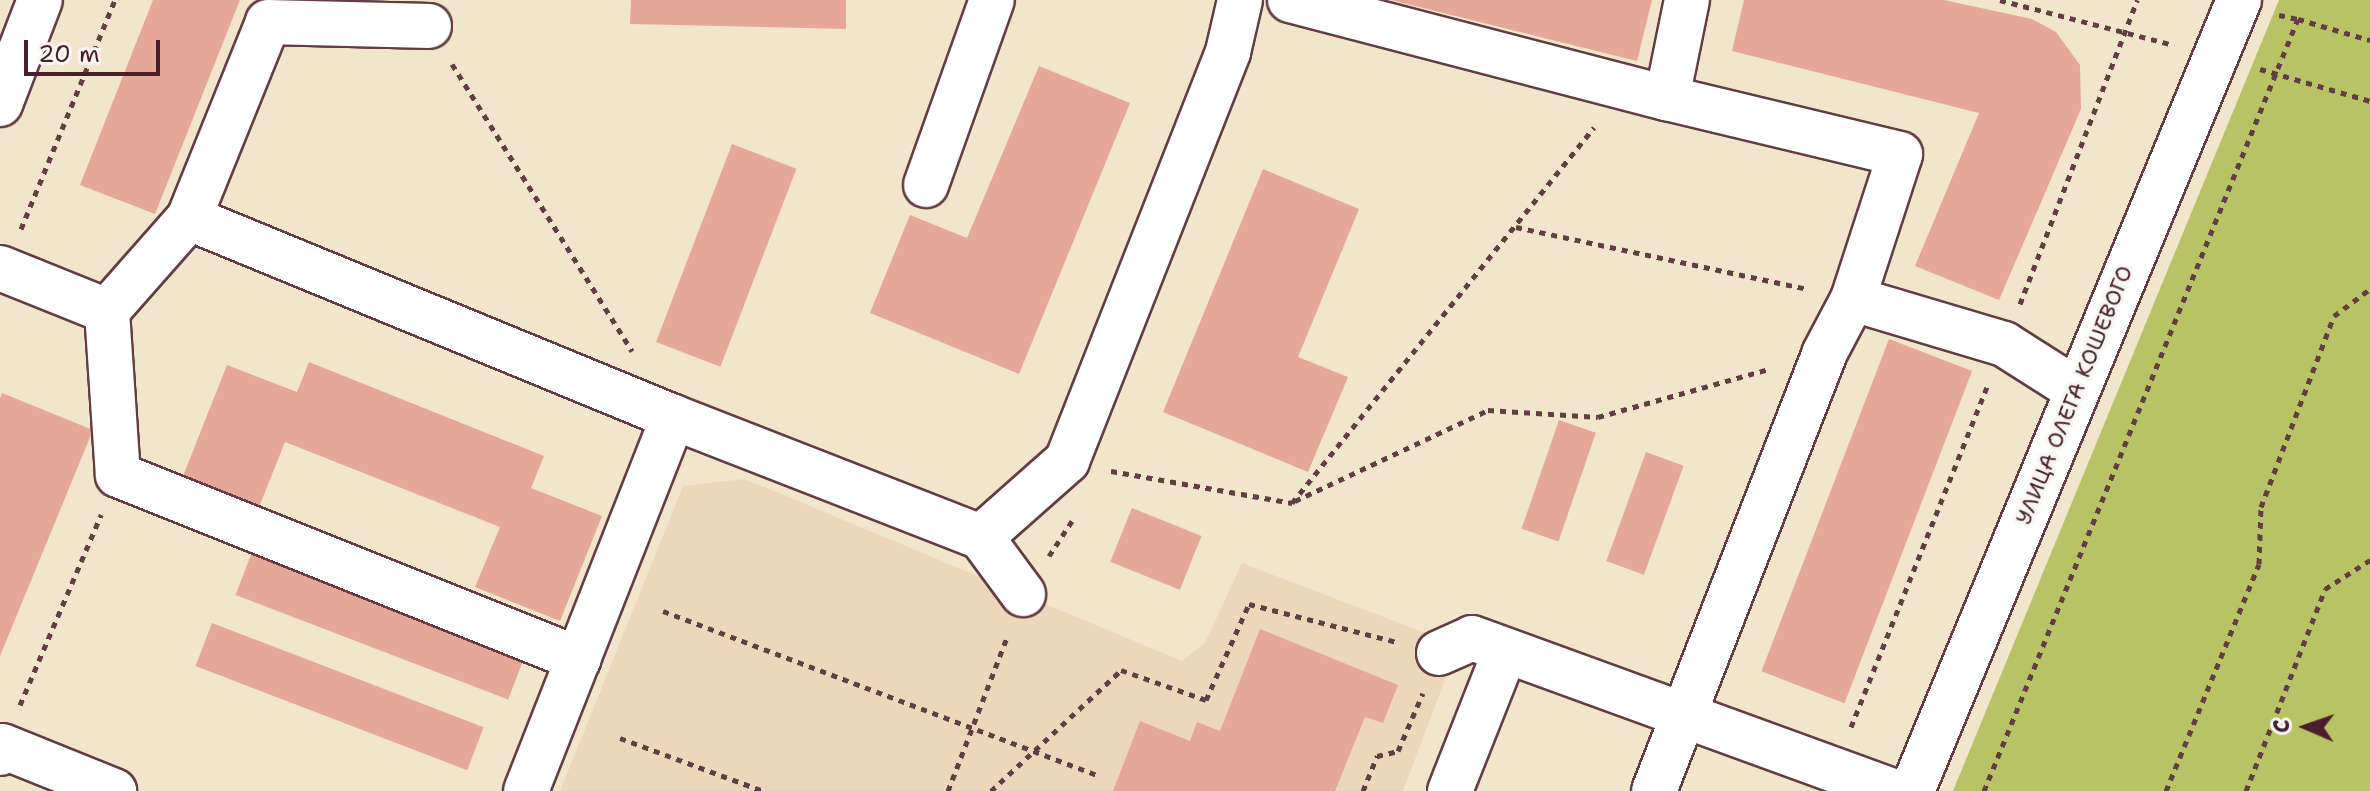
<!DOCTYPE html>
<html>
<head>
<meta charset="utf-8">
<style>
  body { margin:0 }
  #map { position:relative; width:2370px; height:791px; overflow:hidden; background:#f1e5cc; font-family:"Shantell Sans",sans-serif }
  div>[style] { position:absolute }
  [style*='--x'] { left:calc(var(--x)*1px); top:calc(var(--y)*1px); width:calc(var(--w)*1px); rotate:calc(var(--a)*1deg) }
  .built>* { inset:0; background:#edd7bb }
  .green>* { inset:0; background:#b7c365 }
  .building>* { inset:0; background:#e5a898; transform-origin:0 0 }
  .path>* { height:5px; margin-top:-2.5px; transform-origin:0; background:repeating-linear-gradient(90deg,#633d43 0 6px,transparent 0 12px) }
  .roads { filter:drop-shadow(2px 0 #633d43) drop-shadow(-2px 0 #633d43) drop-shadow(0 2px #633d43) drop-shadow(0 -2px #633d43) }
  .minor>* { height:44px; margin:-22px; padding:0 22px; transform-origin:22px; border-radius:22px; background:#fff }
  span { translate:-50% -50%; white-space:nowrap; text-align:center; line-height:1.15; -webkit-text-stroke:7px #f6f6f2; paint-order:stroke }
  .street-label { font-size:22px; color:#4a1f2b }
  .north { position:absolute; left:2266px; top:687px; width:80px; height:80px; -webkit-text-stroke:6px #f6f6f2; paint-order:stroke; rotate:272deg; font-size:22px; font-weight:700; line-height:32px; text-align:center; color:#4a1f2b }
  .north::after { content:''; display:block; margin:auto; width:28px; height:36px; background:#4a1f2b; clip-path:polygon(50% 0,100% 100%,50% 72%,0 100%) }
  .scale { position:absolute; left:24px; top:40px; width:136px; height:36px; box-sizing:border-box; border:4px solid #4a1f2b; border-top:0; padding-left:10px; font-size:24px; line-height:28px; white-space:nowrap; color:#4a1f2b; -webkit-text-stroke:6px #f6f6f2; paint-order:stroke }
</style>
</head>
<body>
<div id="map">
  <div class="built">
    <div style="clip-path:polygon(745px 479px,1182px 661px,1205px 643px,1242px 563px,1431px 635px,1448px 672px,1403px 791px,560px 791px,683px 486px)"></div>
  </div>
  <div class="green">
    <div style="clip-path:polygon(2279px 0,2370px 0,2370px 791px,1953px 791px)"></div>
  </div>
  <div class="building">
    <div style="clip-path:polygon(153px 0,240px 0,155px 214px,80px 185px)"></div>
    <div style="clip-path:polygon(631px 0,846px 0,846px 29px,630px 24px)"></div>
    <div style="clip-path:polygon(1391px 0,1652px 0,1637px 61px)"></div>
    <div style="clip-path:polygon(1744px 0,1944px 0,2032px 19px,2056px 32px,2080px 65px,2081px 109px,1999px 300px,1915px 266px,1979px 113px,1732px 51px)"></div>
    <div style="clip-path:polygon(1039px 66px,1130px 103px,1019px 374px,870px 313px,910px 215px,967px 238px)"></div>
    <div style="left:732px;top:144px;width:69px;height:212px;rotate:21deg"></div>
    <div style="clip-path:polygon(1263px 169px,1359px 209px,1298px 357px,1348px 377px,1308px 472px,1163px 412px)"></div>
    <div style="left:1889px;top:339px;width:89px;height:356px;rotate:21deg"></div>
    <div style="clip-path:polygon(309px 362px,544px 456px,531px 488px,602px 516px,560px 621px,475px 587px,500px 527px,285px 442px,259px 507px,183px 476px,227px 365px,297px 392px)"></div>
    <div style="clip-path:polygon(2px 393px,93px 430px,0 656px,0 399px)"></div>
    <div style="left:1559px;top:420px;width:39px;height:115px;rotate:19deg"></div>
    <div style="left:1646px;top:452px;width:40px;height:116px;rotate:20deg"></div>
    <div style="left:1132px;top:508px;width:75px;height:58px;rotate:22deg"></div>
    <div style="left:252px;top:552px;width:292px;height:46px;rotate:21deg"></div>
    <div style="left:212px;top:623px;width:291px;height:46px;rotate:21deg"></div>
    <div style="clip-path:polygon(1260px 629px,1398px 685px,1383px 723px,1365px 717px,1335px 791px,1113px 791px,1140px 721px,1190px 741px,1197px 722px,1220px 731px)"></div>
  </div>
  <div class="path">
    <div style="--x:2000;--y:0;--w:180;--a:14.5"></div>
    <div style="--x:2279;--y:15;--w:19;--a:12"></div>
    <div style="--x:452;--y:64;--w:339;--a:57.9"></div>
    <div style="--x:2260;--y:69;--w:115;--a:16.2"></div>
    <div style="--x:1516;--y:227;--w:299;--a:12"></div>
    <div style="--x:21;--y:229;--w:248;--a:-67.7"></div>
    <div style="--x:2020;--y:304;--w:326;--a:-68.9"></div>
    <div style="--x:1111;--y:471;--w:184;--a:10"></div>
    <div style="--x:1292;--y:503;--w:482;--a:-51.2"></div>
    <div style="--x:1295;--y:501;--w:213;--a:-25.2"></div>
    <div style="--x:1488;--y:410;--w:110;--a:3.6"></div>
    <div style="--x:1598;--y:417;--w:178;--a:-15.7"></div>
    <div style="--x:1049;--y:556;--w:42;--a:-56.7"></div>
    <div style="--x:663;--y:611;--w:464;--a:20.7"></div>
    <div style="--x:20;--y:705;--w:207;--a:-66.9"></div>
    <div style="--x:1851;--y:727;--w:366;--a:-68.2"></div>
    <div style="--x:620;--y:738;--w:153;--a:20.3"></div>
    <div style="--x:948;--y:791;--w:167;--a:-69"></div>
    <div style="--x:991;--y:791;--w:178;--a:-42.9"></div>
    <div style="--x:1121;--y:670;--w:90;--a:19.4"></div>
    <div style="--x:1206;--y:700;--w:105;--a:-65.9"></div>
    <div style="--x:1249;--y:604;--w:153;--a:14.4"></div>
    <div style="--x:1363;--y:791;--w:38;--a:-68"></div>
    <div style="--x:1377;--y:756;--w:22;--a:-13"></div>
    <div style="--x:1398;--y:751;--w:63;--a:-66.7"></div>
    <div style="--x:1984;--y:791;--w:833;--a:-67.87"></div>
    <div style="--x:2298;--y:19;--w:75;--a:16.3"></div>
    <div style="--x:2166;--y:791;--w:245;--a:-67.7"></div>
    <div style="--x:2259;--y:564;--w:57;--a:-88"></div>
    <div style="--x:2261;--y:507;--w:204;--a:-69.1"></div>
    <div style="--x:2334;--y:316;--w:45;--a:-36.9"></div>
    <div style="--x:2246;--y:791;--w:217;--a:-68.6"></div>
    <div style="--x:2325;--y:589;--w:54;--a:-32.8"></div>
  </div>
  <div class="roads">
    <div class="minor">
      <div style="--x:1290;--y:0;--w:390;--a:14.6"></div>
      <div style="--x:0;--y:104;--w:111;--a:-69"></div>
      <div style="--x:926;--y:185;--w:196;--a:-70.4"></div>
      <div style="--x:189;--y:218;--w:211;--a:-68"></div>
      <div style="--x:268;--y:22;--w:161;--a:1.4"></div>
      <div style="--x:0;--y:268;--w:115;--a:21.9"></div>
      <div style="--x:107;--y:311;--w:124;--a:-48.6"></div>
      <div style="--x:189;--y:218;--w:523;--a:22.35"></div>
      <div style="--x:1853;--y:299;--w:158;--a:16.6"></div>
      <div style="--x:2004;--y:344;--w:84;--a:32.4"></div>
      <div style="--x:107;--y:311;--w:164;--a:86.2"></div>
      <div style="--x:118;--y:475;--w:496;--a:21.8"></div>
      <div style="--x:981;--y:537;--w:71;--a:53.6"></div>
      <div style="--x:1439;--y:653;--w:36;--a:-24"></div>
      <div style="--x:1472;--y:638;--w:448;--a:20"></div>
      <div style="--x:0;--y:753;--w:7;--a:-74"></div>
      <div style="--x:2;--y:746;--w:121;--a:21.9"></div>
      <div style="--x:526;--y:791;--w:402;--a:-68.5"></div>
      <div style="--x:673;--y:417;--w:331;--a:21.3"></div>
      <div style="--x:981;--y:537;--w:115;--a:-41.5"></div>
      <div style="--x:1067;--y:461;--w:440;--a:-68.5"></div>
      <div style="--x:1228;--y:52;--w:53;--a:-77"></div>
      <div style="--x:1450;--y:791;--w:149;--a:-68.4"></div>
      <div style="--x:1654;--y:791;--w:469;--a:-68.7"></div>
      <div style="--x:1824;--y:354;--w:62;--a:-62.2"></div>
      <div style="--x:1853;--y:299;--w:152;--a:-72"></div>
      <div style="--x:1900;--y:154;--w:240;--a:-166.5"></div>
      <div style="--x:1667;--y:98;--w:100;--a:-78.5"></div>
      <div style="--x:1912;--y:791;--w:856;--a:-67.54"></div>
    </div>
  </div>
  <div class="street-label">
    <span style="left:2074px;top:395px;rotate:-68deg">УЛИЦА ОЛЕГА КОШЕВОГО</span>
  </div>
  <div class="north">С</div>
  <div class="scale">20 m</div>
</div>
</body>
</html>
